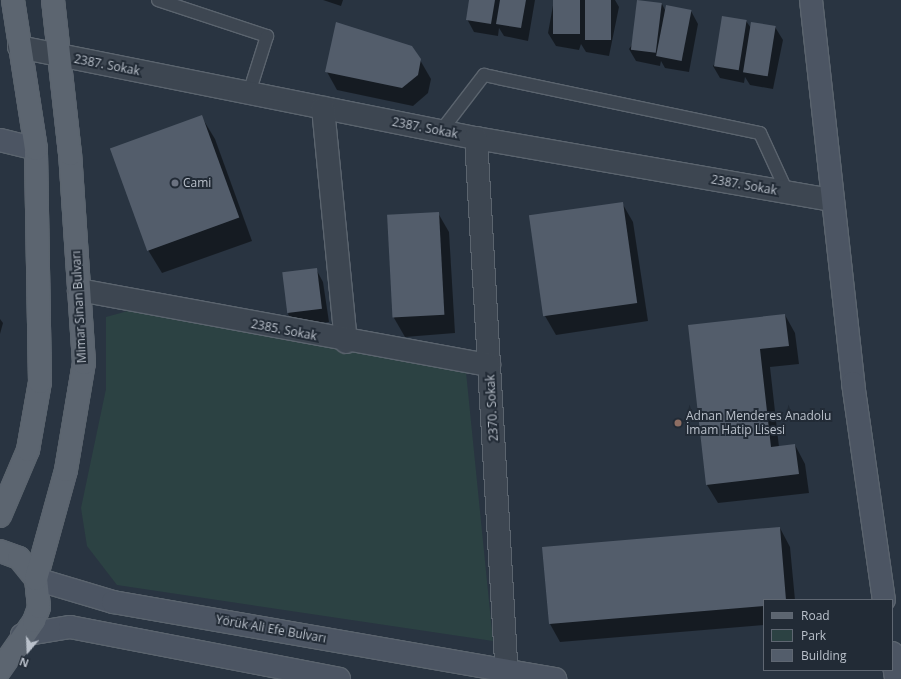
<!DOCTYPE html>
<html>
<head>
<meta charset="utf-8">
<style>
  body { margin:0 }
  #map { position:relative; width:901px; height:679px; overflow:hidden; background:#293441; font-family:"Open Sans",sans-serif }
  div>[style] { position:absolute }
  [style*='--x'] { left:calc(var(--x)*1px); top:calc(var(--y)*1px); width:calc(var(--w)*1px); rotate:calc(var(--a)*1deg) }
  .green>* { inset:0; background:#2c4243 }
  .shadow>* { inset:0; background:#0007 }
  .building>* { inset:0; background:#535d6b; transform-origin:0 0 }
  .roads { filter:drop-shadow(1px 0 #5b646e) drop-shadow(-1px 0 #5b646e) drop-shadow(0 1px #5b646e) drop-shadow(0 -1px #5b646e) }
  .lane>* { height:12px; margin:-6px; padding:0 6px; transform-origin:6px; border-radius:6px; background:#3d4651 }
  .street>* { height:22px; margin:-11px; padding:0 11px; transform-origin:11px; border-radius:11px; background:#3d4651 }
  .secondary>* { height:22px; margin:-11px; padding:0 11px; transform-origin:11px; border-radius:11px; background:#4c5563 }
  .primary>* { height:22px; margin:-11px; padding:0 11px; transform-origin:11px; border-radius:11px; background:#5c6570 }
  .dots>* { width:11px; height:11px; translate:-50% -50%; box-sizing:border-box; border:2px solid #222b36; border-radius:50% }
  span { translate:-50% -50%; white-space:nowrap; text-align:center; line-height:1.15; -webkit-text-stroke:4px #222b36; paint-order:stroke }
  .street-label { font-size:12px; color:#bac1cb }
  .poi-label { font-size:12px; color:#bac1cb }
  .left { translate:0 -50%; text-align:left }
  .legend { position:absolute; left:763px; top:599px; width:130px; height:72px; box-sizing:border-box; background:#222b36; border:1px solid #5f6772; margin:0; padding:5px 7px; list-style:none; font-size:12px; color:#bac1cb }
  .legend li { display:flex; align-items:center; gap:8px; height:20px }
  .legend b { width:20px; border:1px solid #5f6772 }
  .north { position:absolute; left:8px; top:631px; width:40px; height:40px; -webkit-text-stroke:3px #222b36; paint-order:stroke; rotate:199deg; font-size:11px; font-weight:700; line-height:16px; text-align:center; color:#bac1cb }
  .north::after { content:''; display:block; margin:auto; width:14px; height:18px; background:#bac1cb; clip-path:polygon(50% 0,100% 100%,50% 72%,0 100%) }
</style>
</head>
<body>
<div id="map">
  <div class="green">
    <div style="clip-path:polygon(135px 309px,466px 372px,493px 641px,117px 585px,87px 546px,81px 508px,106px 389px,106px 317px)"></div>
  </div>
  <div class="shadow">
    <div style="clip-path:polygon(323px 0,343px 0,341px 6px)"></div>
    <div style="clip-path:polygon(470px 0,535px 0,528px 41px,504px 36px,499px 28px,498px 36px,474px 32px,467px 19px)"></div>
    <div style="clip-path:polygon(554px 0,615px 0,619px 7px,609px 56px,586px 52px,581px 44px,579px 50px,556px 46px,548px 33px)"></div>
    <div style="clip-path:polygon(662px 4px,666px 12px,691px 11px,698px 24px,689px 72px,665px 68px,661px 61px,660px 66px,636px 61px,629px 49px)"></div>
    <div style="clip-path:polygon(746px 21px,751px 28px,775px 27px,783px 40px,773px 89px,750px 85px,745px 77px,744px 83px,720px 78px,713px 66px)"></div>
    <div style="clip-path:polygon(420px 60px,431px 79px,428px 93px,413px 106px,337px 90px,327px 72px)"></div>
    <div style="clip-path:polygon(201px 116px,215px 139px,252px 241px,162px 273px,148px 250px)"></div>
    <div style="clip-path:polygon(622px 203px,633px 222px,648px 321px,556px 335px,545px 316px,530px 217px)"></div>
    <div style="clip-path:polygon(438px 213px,449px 232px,455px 333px,405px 337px,394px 318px)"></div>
    <div style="clip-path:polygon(316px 269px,323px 282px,329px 322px,295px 326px,288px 314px)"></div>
    <div style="clip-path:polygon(785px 315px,795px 333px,799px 364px,770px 367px,779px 447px,795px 445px,805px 464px,809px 493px,718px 503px,707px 485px,689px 326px)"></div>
    <div style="clip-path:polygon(0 319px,3px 323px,0 334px)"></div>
    <div style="clip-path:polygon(780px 528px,790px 547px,795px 600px,764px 600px,764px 625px,560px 642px,550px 624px)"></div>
  </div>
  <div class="building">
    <div style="clip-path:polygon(469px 0,495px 0,491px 24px,466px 20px)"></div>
    <div style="clip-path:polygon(500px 0,526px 0,521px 28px,496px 24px)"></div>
    <div style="left:553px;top:0;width:27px;height:34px"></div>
    <div style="left:585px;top:0;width:26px;height:40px"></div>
    <div style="left:637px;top:0;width:25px;height:50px;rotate:7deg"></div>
    <div style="left:666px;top:5px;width:26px;height:52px;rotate:11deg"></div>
    <div style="left:722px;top:16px;width:25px;height:51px;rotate:9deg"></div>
    <div style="clip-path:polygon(336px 22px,412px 46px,421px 59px,418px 75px,402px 88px,325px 72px)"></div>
    <div style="left:751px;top:22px;width:25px;height:51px;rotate:9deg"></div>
    <div style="left:202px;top:115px;width:109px;height:98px;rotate:70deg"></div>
    <div style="left:623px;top:202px;width:102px;height:95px;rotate:82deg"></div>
    <div style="left:439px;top:212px;width:103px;height:52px;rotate:87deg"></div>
    <div style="left:317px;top:268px;width:41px;height:35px;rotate:83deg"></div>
    <div style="clip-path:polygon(785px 314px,789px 346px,760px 349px,771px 447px,795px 444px,799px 474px,706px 485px,688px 325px)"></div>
    <div style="clip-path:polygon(780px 527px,786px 600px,764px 600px,764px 606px,549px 624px,542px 547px)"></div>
  </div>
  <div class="roads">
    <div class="lane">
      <div style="--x:158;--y:0;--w:115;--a:18.3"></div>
      <div style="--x:267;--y:36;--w:60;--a:107.5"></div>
      <div style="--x:441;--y:131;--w:71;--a:-52.5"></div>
      <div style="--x:484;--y:75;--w:282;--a:11.9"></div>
      <div style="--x:760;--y:133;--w:65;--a:65.4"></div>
    </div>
    <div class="street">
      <div style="--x:19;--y:47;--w:466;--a:11.3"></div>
      <div style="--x:476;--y:138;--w:362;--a:9.9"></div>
      <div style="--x:323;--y:108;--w:235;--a:84.4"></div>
      <div style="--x:476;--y:138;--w:542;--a:86.72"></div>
      <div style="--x:79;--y:290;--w:417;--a:10.4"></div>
    </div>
    <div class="secondary">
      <div style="--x:811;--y:0;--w:385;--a:83.7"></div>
      <div style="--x:853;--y:383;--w:219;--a:81.9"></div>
      <div style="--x:0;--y:140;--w:37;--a:14"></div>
      <div style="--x:36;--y:579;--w:80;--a:16.6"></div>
      <div style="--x:113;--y:602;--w:449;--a:9.9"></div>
      <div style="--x:22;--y:635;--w:49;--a:-9.5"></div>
      <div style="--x:70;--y:627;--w:274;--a:10.9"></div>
      <div style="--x:892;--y:653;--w:26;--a:81"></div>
    </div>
    <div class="primary">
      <div style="--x:0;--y:516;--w:72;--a:-67"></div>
      <div style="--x:28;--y:450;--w:69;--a:-80"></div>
      <div style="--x:40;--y:382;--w:233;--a:-91"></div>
      <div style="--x:36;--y:149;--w:151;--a:-98.8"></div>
      <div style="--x:0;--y:551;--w:20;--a:20"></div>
      <div style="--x:19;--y:558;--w:27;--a:51"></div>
      <div style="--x:0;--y:670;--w:60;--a:-55.2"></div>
      <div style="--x:34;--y:621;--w:15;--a:-70"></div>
      <div style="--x:39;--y:607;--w:28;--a:-96"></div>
      <div style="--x:36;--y:579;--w:113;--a:-74.6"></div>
      <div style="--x:66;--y:470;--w:109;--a:-80.5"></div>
      <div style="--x:84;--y:363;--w:209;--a:-93.8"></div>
      <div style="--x:70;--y:154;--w:155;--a:-96.3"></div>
    </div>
  </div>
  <div class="dots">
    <div style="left:175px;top:183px;background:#6b7280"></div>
    <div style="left:678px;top:423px;background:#8d6e63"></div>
  </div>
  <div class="street-label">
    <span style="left:107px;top:65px;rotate:11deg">2387. Sokak</span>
    <span style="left:425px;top:128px;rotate:11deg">2387. Sokak</span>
    <span style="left:744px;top:185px;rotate:10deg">2387. Sokak</span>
    <span style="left:79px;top:307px;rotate:-93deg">Mimar Sinan Bulvarı</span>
    <span style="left:284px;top:330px;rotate:11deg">2385. Sokak</span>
    <span style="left:492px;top:408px;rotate:-93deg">2370. Sokak</span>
    <span style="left:271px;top:629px;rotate:10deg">Yörük Ali Efe Bulvarı</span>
  </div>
  <div class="poi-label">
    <span class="left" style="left:183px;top:183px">Cami</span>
    <span class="left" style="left:686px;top:423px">Adnan Menderes Anadolu<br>İmam Hatip Lisesi</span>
  </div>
  <ul class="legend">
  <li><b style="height:5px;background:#5c6570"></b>Road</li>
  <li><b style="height:11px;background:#2c4243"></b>Park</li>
  <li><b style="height:11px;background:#535d6b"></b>Building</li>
  </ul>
  <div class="north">N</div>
</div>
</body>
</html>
